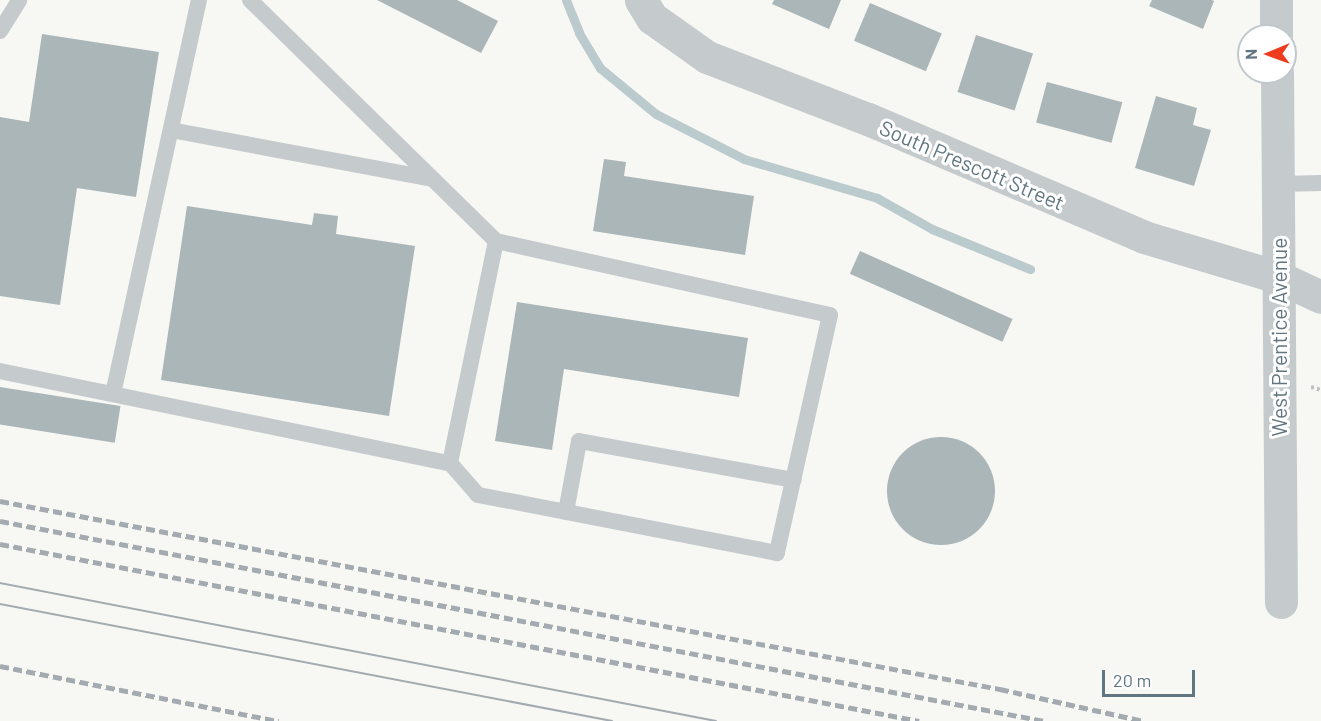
<!DOCTYPE html>
<html>
<head>
<meta charset="utf-8">
<style>
  body { margin:0 }
  #map { position:relative; width:1321px; height:721px; overflow:hidden; background:#f7f7f4; font-family:Barlow,sans-serif }
  div>[style] { position:absolute }
  [style*='--x'] { left:calc(var(--x)*1px); top:calc(var(--y)*1px); width:calc(var(--w)*1px); rotate:calc(var(--a)*1deg) }
  .stream>* { height:9px; margin:-4.5px; padding:0 4.5px; transform-origin:4.5px; border-radius:4.5px; background:#bbcacd }
  .building>* { inset:0; background:#abb6b9; transform-origin:0 0 }
  .round { border-radius:50% }
  .path>* { height:4px; margin-top:-2px; transform-origin:0; background:repeating-linear-gradient(90deg,#bec2c3 0 3px,transparent 0 6px) }
  .service>* { height:16px; margin:-8px; padding:0 8px; transform-origin:8px; border-radius:8px; background:#c5cacc }
  .minor>* { height:33px; margin:-16.5px; padding:0 16.5px; transform-origin:16.5px; border-radius:16.5px; background:#c5cacc }
  .tram>* { height:1.5px; margin:-0.75px; padding:0 0.75px; transform-origin:0.75px; border-radius:0.75px; background:#a3abb0 }
  .rail>* { height:4.5px; margin-top:-2.25px; transform-origin:0; background:repeating-linear-gradient(90deg,#a3abb0 0 9px,transparent 0 13.5px) }
  span { translate:-50% -50%; white-space:nowrap; text-align:center; line-height:1.15; -webkit-text-stroke:6px #fff; paint-order:stroke }
  .street-label { font-size:21px; color:#617681 }
  .north { position:absolute; left:1237px; top:24px; width:60px; height:60px; box-sizing:border-box; background:#fff; border:2px solid #c0c8cd; border-radius:50%; rotate:269deg; font-size:16px; font-weight:700; line-height:24px; text-align:center; color:#617681 }
  .north::after { content:''; display:block; margin:auto; width:21px; height:27px; background:#ed3c1e; clip-path:polygon(50% 0,100% 100%,50% 72%,0 100%) }
  .scale { position:absolute; left:1102px; top:670px; width:93px; height:27px; box-sizing:border-box; border:3px solid #617681; border-top:0; padding-left:8px; font-size:18px; line-height:21px; white-space:nowrap; color:#617681; -webkit-text-stroke:4px #fff; paint-order:stroke }
</style>
</head>
<body>
<div id="map">
  <div class="stream">
    <div style="--x:566;--y:0;--w:35;--a:68"></div>
    <div style="--x:579;--y:33;--w:41;--a:59"></div>
    <div style="--x:600;--y:68;--w:72;--a:39.4"></div>
    <div style="--x:656;--y:114;--w:99;--a:27.1"></div>
    <div style="--x:744;--y:159;--w:139;--a:16.3"></div>
    <div style="--x:877;--y:198;--w:63;--a:29.4"></div>
    <div style="--x:932;--y:229;--w:106;--a:22.2"></div>
  </div>
  <div class="building">
    <div style="clip-path:polygon(377px 0,457px 0,498px 21px,481px 53px)"></div>
    <div style="clip-path:polygon(774px 0,841px 0,829px 29px,772px 4px)"></div>
    <div style="clip-path:polygon(1152px 0,1212px 0,1214px 1px,1203px 29px,1149px 6px)"></div>
    <div style="left:870px;top:3px;width:78px;height:41px;rotate:23deg"></div>
    <div style="clip-path:polygon(42px 34px,159px 52px,136px 197px,77px 188px,60px 305px,0 296px,0 117px,29px 122px)"></div>
    <div style="left:976px;top:35px;width:60px;height:60px;rotate:18deg"></div>
    <div style="left:1047px;top:82px;width:78px;height:42px;rotate:15deg"></div>
    <div style="clip-path:polygon(1156px 96px,1197px 108px,1193px 125px,1211px 130px,1194px 186px,1135px 168px)"></div>
    <div style="clip-path:polygon(604px 159px,626px 162px,624px 176px,754px 196px,745px 255px,593px 231px)"></div>
    <div style="clip-path:polygon(187px 206px,312px 225px,314px 213px,338px 216px,336px 234px,415px 246px,389px 416px,161px 380px)"></div>
    <div style="left:860px;top:251px;width:167px;height:25px;rotate:24deg"></div>
    <div style="clip-path:polygon(517px 302px,748px 338px,739px 397px,564px 369px,552px 450px,495px 441px)"></div>
    <div style="left:0;top:387px;width:122px;height:37px;rotate:9deg"></div>
    <div class="round" style="left:887px;top:437px;width:108px;height:108px"></div>
  </div>
  <div class="path">
    <div style="--x:1311;--y:387;--w:10;--a:17"></div>
  </div>
  <div class="service">
    <div style="--x:250;--y:0;--w:344;--a:44.4"></div>
    <div style="--x:496;--y:241;--w:342;--a:12.5"></div>
    <div style="--x:830;--y:315;--w:244;--a:102.6"></div>
    <div style="--x:777;--y:553;--w:305;--a:-169"></div>
    <div style="--x:478;--y:495;--w:43;--a:-131.2"></div>
    <div style="--x:450;--y:463;--w:227;--a:-78.3"></div>
    <div style="--x:0;--y:31;--w:36;--a:-58"></div>
    <div style="--x:171;--y:130;--w:266;--a:10.6"></div>
    <div style="--x:1278;--y:184;--w:43;--a:-1.3"></div>
    <div style="--x:0;--y:371;--w:459;--a:11.6"></div>
    <div style="--x:113;--y:394;--w:403;--a:-77.7"></div>
    <div style="--x:566;--y:512;--w:72;--a:-79.6"></div>
    <div style="--x:579;--y:441;--w:218;--a:10.3"></div>
  </div>
  <div class="minor">
    <div style="--x:641;--y:0;--w:21;--a:59"></div>
    <div style="--x:652;--y:18;--w:67;--a:35.3"></div>
    <div style="--x:707;--y:57;--w:173;--a:21.1"></div>
    <div style="--x:868;--y:119;--w:300;--a:23.1"></div>
    <div style="--x:1144;--y:237;--w:140;--a:16.6"></div>
    <div style="--x:1278;--y:277;--w:47;--a:24.9"></div>
    <div style="--x:1276;--y:0;--w:36;--a:90"></div>
    <div style="--x:1277;--y:72;--w:530;--a:89.57"></div>
  </div>
  <div class="tram">
    <div style="--x:0;--y:583;--w:729;--a:10.91"></div>
    <div style="--x:0;--y:604;--w:623;--a:10.82"></div>
  </div>
  <div class="rail">
    <div style="--x:0;--y:501;--w:1018;--a:10.65"></div>
    <div style="--x:1000;--y:689;--w:147;--a:12.6"></div>
    <div style="--x:0;--y:521;--w:1063;--a:10.84"></div>
    <div style="--x:0;--y:544;--w:936;--a:10.9"></div>
    <div style="--x:0;--y:666;--w:284;--a:11.2"></div>
  </div>
  <div class="street-label">
    <span style="left:972px;top:165px;rotate:23deg">South Prescott Street</span>
    <span style="left:1279px;top:337px;rotate:-90deg">West Prentice Avenue</span>
  </div>
  <div class="north">N</div>
  <div class="scale">20 m</div>
</div>
</body>
</html>
